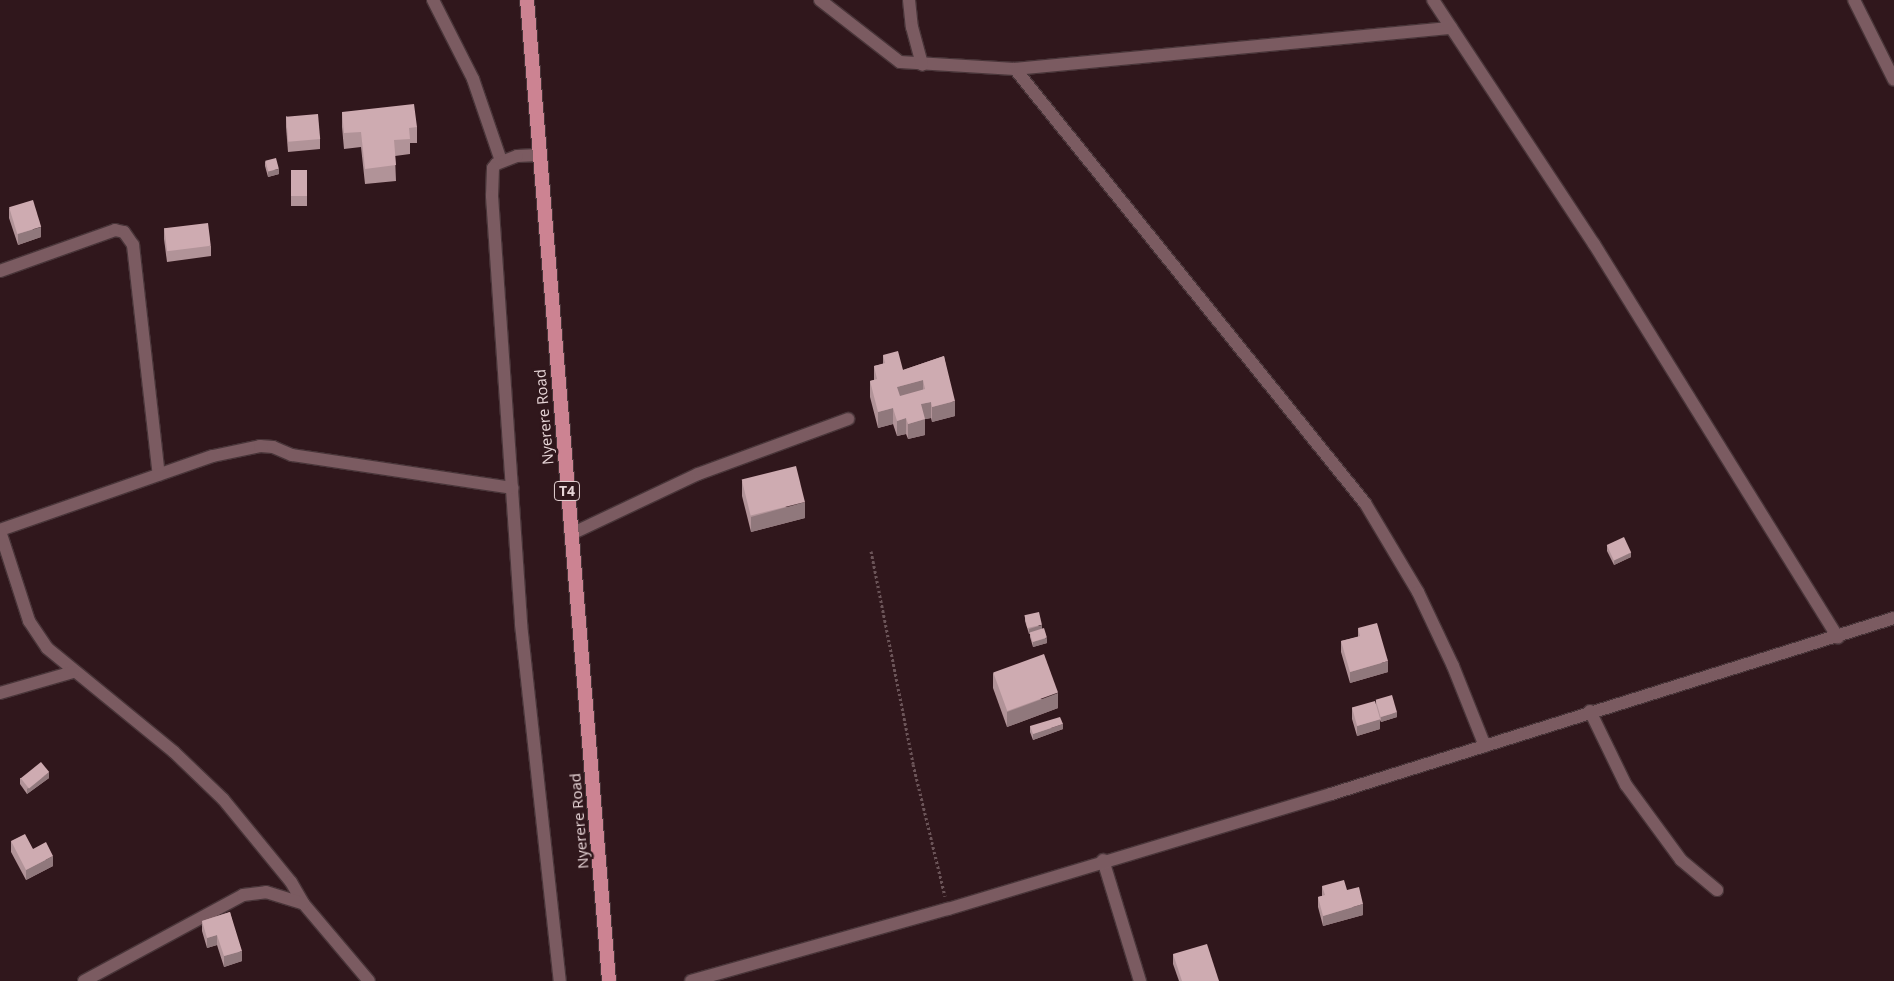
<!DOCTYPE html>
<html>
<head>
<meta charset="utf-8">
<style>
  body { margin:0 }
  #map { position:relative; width:1894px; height:981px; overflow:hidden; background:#30171c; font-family:"Open Sans",sans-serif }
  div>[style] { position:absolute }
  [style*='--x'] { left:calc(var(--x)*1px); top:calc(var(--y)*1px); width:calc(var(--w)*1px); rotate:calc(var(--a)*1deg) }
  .path>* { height:3px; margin-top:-1.5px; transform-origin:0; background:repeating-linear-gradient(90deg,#6b5458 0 2.5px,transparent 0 5px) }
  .roads { filter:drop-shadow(1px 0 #493539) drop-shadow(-1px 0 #493539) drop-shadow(0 1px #493539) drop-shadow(0 -1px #493539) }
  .minor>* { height:12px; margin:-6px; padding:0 6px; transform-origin:6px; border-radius:6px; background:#7b5b61 }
  .trunk>* { height:14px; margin:-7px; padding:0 7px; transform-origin:7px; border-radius:7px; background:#cc8392 }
  .wall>* { inset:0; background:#b19398; transform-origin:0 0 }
  .shaded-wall>* { inset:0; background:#90787c }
  .building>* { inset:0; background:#ceabb1; transform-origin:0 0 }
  span { translate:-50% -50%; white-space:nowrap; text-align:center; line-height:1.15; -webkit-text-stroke:5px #30171c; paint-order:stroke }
  .shield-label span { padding:1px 4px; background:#30171c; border:1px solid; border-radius:4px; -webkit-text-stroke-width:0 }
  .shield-label { font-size:14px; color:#e7d5d7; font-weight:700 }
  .street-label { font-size:15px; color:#e7d5d7 }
</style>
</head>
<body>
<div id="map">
  <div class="path">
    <div style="--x:871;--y:551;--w:217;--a:78.8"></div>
    <div style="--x:913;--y:764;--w:136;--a:76.4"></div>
  </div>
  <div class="roads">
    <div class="minor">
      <div style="--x:433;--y:0;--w:89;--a:63.1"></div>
      <div style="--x:473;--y:79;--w:87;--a:71.1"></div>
      <div style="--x:820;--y:0;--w:101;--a:37.8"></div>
      <div style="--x:900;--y:62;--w:115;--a:3.5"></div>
      <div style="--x:1015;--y:69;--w:558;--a:51.12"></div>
      <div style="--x:1365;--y:503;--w:104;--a:59.2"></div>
      <div style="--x:1418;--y:592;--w:82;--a:64.7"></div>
      <div style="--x:1453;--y:666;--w:86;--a:68.2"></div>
      <div style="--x:909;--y:0;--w:27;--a:84"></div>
      <div style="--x:912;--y:27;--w:39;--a:75"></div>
      <div style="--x:1433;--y:0;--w:292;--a:56.6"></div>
      <div style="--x:1594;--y:244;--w:463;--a:58.2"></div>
      <div style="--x:1854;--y:0;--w:89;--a:63.4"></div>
      <div style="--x:1015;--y:69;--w:438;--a:-5.4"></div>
      <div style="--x:538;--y:155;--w:21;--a:177"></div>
      <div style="--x:517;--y:156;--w:22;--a:159"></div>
      <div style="--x:496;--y:164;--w:5;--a:127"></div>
      <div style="--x:493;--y:168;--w:28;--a:92"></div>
      <div style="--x:492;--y:196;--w:429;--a:86.1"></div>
      <div style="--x:521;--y:624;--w:359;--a:83.8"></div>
      <div style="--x:0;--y:271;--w:122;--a:-19.6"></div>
      <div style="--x:115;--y:230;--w:9;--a:13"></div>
      <div style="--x:124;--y:232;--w:16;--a:55"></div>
      <div style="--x:133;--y:245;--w:231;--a:83.6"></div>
      <div style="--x:0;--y:530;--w:225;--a:-19.2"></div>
      <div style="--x:213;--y:456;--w:48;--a:-12"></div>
      <div style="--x:260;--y:446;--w:13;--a:4"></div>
      <div style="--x:273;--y:447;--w:21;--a:23"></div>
      <div style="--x:292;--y:455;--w:223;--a:8.5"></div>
      <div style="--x:0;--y:531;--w:95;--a:72.1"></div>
      <div style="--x:29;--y:621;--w:32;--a:56"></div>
      <div style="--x:47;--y:648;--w:164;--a:39.3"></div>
      <div style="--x:174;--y:752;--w:68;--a:43.8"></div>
      <div style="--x:223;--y:799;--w:107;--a:50.7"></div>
      <div style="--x:291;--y:882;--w:24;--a:60"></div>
      <div style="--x:303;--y:903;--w:102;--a:49.8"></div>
      <div style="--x:571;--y:534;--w:140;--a:-25.3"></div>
      <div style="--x:698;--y:474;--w:160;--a:-20.1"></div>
      <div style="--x:0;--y:693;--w:76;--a:-16"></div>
      <div style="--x:1590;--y:711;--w:82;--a:64.1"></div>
      <div style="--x:1626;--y:785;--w:93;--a:53.7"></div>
      <div style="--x:1681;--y:860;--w:47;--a:39.8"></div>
      <div style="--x:1103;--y:860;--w:127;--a:73"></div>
      <div style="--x:84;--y:981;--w:181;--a:-28.4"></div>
      <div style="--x:243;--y:895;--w:23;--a:-7"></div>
      <div style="--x:266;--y:892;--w:39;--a:17"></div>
      <div style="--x:691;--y:981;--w:267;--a:-15.7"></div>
      <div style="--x:948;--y:909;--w:400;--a:-16.7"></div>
      <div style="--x:1331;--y:794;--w:590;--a:-17.36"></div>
    </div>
    <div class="trunk">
      <div style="--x:527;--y:0;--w:984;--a:85.22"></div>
    </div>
  </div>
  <div class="wall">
    <div style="clip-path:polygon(342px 112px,417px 127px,417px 143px,410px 143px,410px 154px,395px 156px,396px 181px,365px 184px,361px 147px,344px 149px,342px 127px)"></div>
    <div style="clip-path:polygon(286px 116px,320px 139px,320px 149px,288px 152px,286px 127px)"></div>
    <div style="clip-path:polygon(265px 161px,279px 174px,268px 177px,265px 166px)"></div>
    <div style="left:291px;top:170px;width:16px;height:36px"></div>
    <div style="clip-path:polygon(9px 208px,41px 237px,18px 245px,9px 218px)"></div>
    <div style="clip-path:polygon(164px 228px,211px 246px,211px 256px,167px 262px,164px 239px)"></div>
    <div style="clip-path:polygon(883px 355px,903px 370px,944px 356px,955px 416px,932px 422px,931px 418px,925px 419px,925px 435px,908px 439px,906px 434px,897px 436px,893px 424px,878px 428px,870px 397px,870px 381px,874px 380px,874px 366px,883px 364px)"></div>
    <div style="clip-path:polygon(742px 481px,805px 518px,751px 532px,742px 496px)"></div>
    <div style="clip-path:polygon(1607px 545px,1631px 557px,1614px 565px,1607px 551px)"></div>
    <div style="clip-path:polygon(1025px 616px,1042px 628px,1047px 643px,1033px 647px,1030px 637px,1030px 634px,1029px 634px,1025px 621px)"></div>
    <div style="clip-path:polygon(1358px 628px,1388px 672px,1350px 683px,1341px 652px,1341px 641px,1358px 637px)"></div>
    <div style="clip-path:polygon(993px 673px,1058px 708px,1007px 727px,993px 688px)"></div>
    <div style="clip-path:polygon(1376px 700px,1397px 717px,1381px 722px,1380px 720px,1380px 729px,1357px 736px,1352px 719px,1352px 708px,1376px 704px)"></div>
    <div style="clip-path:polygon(1030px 726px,1063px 729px,1033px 740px,1030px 732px)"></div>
    <div style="clip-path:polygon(20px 778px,49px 778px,27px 794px,20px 784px)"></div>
    <div style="clip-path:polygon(11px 841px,33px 849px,53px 866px,26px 880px,11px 852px)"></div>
    <div style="clip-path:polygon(1322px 886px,1363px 915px,1323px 926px,1318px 907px,1318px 897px,1322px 896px)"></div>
    <div style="clip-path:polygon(230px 912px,242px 961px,224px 967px,217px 945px,207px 948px,202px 931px,202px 921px)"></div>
    <div style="clip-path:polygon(1173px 954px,1219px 981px,1179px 981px,1173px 964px)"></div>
  </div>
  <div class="shaded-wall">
    <div style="clip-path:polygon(279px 169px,279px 174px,268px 177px,268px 171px)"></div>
    <div style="clip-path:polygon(41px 227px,41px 237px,18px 245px,18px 234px)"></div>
    <div style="clip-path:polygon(923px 380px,923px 395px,897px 402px,897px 387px)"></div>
    <div style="clip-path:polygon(955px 401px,955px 416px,932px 422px,932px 407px)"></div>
    <div style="clip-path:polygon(931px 402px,931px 418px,921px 420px,921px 404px)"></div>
    <div style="clip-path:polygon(893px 408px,893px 424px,878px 428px,878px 412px)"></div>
    <div style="clip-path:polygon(906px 418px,906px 434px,897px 436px,897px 421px)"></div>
    <div style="clip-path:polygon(925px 419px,925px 435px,908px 439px,908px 424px)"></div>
    <div style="clip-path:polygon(805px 502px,805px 518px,751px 532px,751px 517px)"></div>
    <div style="clip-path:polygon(1631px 552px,1631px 557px,1614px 565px,1614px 560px)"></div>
    <div style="clip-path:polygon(1042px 625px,1042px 630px,1029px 634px,1029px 629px)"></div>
    <div style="clip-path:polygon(1047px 638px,1047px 643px,1033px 647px,1033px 642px)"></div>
    <div style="clip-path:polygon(1388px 661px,1388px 672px,1350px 683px,1350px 672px)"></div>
    <div style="clip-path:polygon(1058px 693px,1058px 708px,1007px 727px,1007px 712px)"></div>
    <div style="clip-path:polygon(1397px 712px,1397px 717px,1381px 722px,1381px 717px)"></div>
    <div style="clip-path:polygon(1380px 719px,1380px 729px,1357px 736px,1357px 726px)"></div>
    <div style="clip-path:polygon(1063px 724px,1063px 729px,1033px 740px,1033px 734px)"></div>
    <div style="clip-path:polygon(49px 772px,49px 778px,27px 794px,27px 789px)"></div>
    <div style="clip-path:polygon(53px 856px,53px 866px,26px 880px,26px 870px)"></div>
    <div style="clip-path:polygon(1363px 904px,1363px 915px,1323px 926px,1323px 916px)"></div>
    <div style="clip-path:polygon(217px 935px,217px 945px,207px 948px,207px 938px)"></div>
    <div style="clip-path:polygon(242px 951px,242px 961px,224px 967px,224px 956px)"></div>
  </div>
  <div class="building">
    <div style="clip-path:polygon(414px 104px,417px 127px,409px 128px,410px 139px,394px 140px,396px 165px,365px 169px,361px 132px,344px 133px,342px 112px)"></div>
    <div style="left:318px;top:114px;width:25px;height:32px;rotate:85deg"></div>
    <div style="left:276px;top:158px;width:11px;height:11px;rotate:75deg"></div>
    <div style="left:291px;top:170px;width:16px;height:26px"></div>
    <div style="left:33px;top:200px;width:28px;height:25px;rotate:73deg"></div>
    <div style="left:208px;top:223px;width:23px;height:44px;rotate:83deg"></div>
    <div style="clip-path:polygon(evenodd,898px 351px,903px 370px,944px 356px,955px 401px,932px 407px,931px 402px,921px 404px,925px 419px,908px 424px,906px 418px,897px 421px,893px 408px,878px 412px,870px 381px,877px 379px,874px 366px,885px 363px,883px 355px,898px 351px,923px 380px,925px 389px,900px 396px,897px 387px,923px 380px)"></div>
    <div style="left:796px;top:466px;width:37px;height:56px;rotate:76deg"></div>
    <div style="left:1624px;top:537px;width:17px;height:19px;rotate:65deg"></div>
    <div style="left:1039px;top:612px;width:13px;height:15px;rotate:77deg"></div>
    <div style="clip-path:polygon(1377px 623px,1388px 661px,1350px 672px,1341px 641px,1360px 636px,1358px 628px)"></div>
    <div style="left:1044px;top:628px;width:10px;height:15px;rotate:73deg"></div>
    <div style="left:1044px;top:654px;width:41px;height:54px;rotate:70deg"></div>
    <div style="left:1392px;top:695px;width:18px;height:17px;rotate:74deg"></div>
    <div style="left:1375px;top:701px;width:19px;height:24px;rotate:74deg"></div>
    <div style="clip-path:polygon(1060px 717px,1063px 724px,1033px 734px,1030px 726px)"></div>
    <div style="left:41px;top:762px;width:13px;height:26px;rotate:51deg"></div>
    <div style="clip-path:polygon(25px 834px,33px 849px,46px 842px,53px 856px,26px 870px,11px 841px)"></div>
    <div style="clip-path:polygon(1344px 880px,1347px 890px,1359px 887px,1363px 904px,1323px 916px,1318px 897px,1325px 895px,1322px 886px)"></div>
    <div style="clip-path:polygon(230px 912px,242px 951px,224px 956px,217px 935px,207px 938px,202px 921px)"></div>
    <div style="clip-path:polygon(1207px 944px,1219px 981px,1182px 981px,1173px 954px)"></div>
  </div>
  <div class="shield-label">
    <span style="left:567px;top:491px">T4</span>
  </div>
  <div class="street-label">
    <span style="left:544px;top:417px;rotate:-95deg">Nyerere Road</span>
    <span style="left:579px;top:821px;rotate:-95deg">Nyerere Road</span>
  </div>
</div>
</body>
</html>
